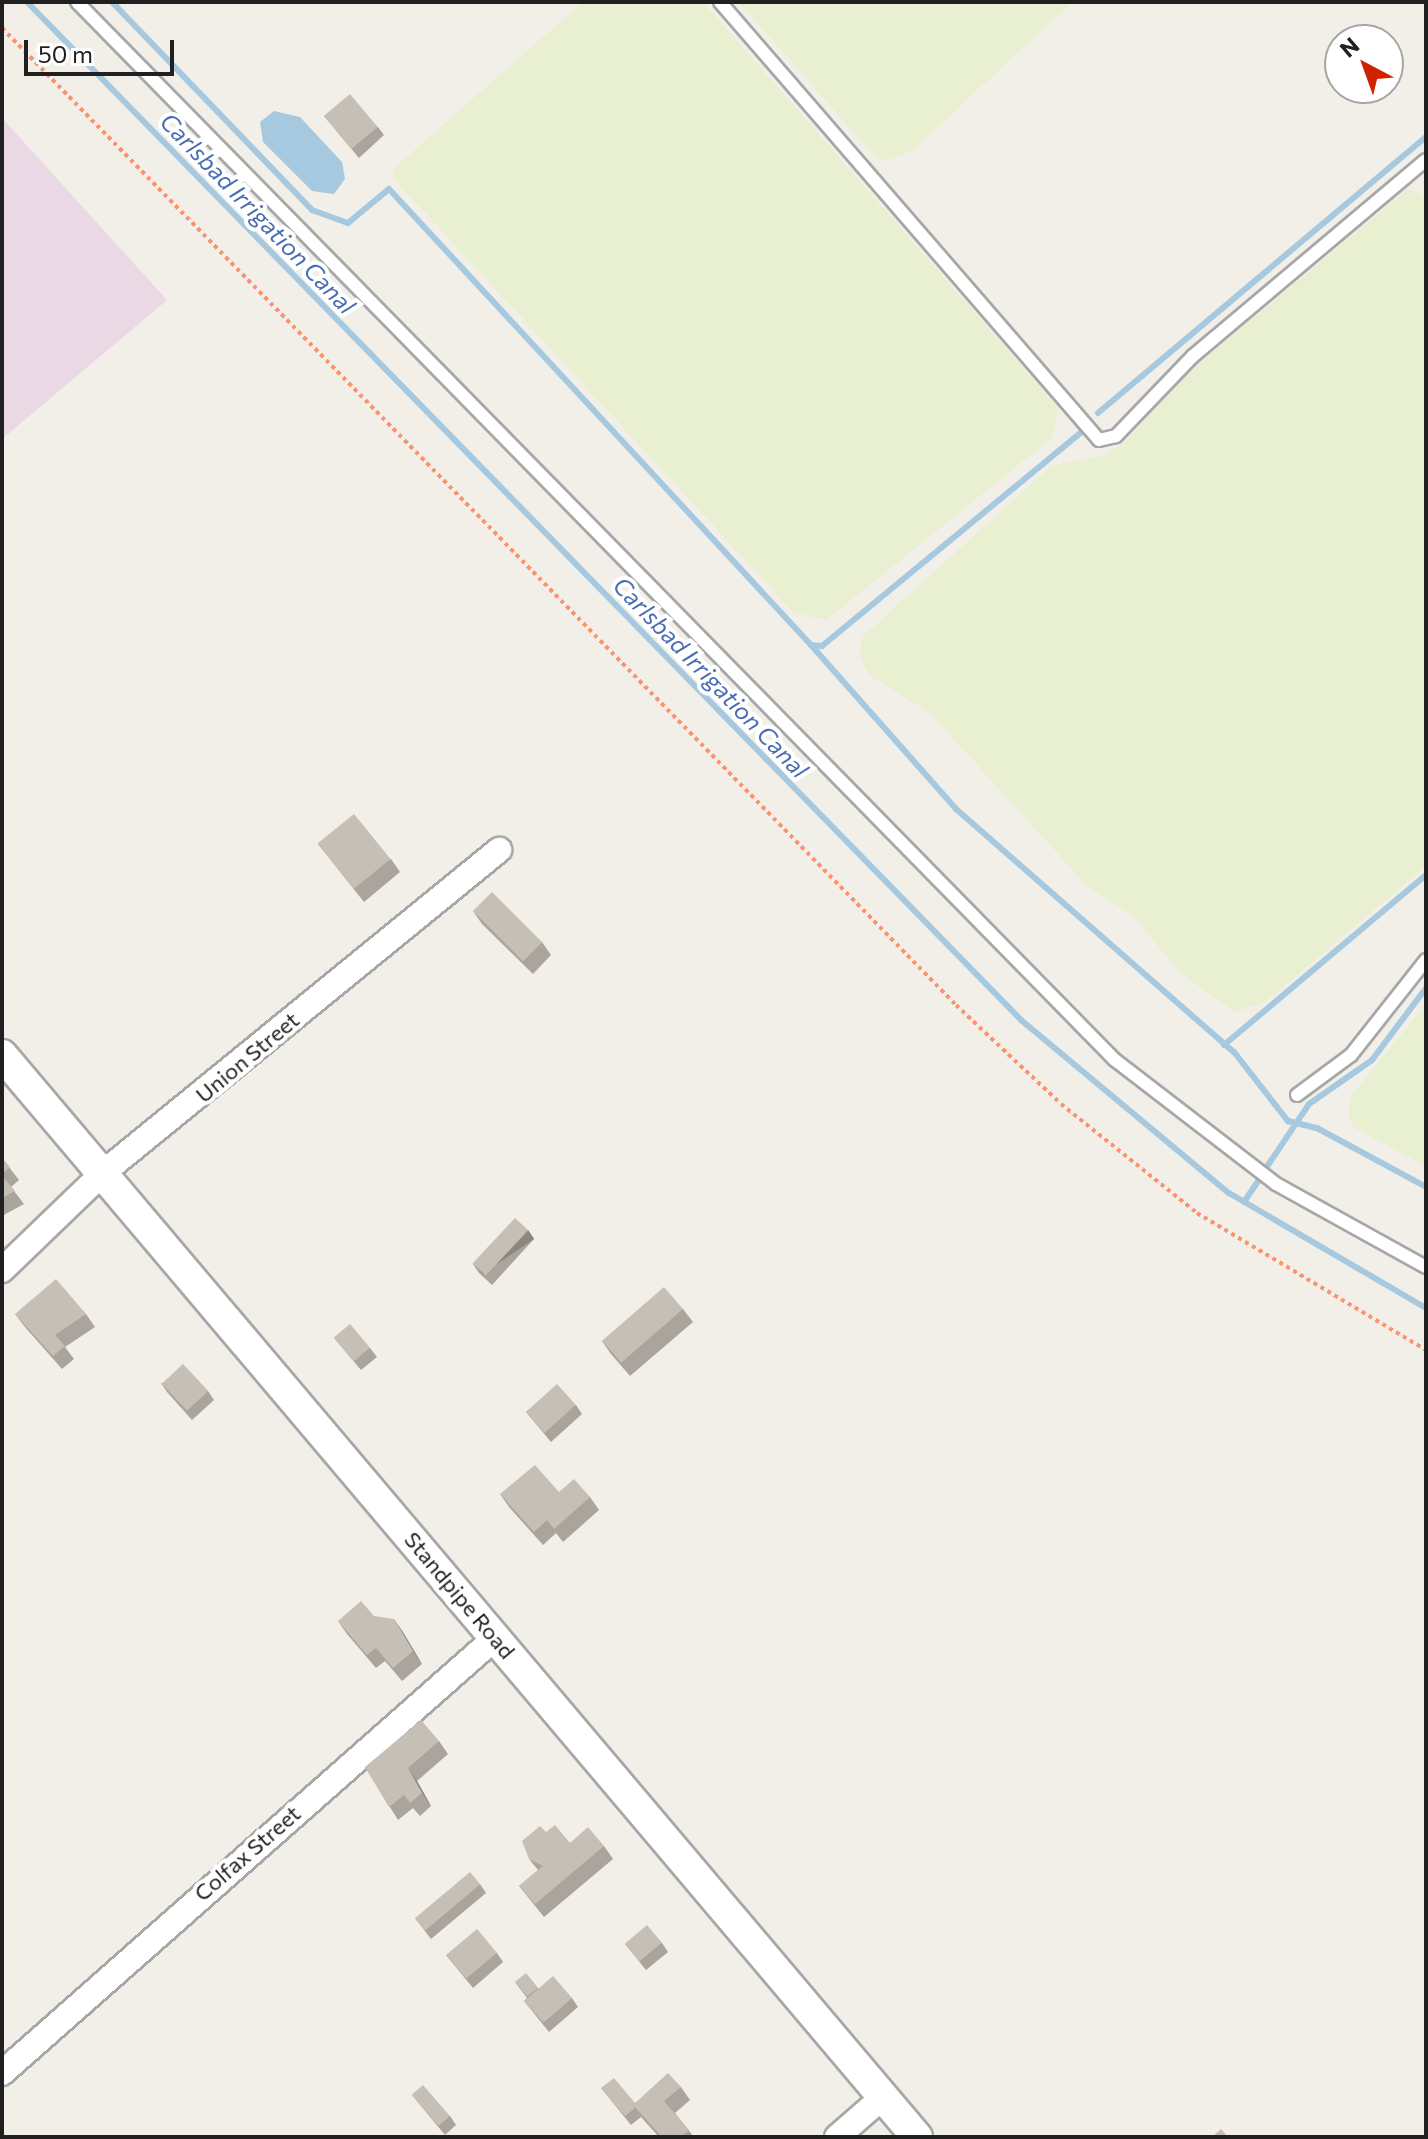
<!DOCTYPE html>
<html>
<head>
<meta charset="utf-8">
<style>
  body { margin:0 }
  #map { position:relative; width:1428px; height:2139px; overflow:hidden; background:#f1efe7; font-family:Commissioner,sans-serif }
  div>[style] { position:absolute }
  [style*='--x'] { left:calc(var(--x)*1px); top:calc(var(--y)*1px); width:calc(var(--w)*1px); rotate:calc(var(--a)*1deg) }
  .industrial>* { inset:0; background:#ead9e4 }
  .farmland>* { inset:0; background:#e9f0d2 }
  .water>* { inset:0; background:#a7c9df }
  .stream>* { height:6px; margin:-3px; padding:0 3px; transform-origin:3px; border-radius:3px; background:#a7c9df }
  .path>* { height:4px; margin-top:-2px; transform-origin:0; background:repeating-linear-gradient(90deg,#fd936c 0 4px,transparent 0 8px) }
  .roads { filter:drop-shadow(2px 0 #a7a7a7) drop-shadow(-2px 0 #a7a7a7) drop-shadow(0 2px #a7a7a7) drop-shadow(0 -2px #a7a7a7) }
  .service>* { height:12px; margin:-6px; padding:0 6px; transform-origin:6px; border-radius:6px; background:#fff }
  .minor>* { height:24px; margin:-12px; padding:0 12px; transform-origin:12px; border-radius:12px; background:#fff }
  .tertiary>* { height:30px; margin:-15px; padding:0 15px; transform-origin:15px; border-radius:15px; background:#fff }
  .wall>* { inset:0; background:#aaa49d }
  .shaded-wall>* { inset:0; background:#8b867f; transform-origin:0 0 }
  .building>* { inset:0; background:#c6bfb6; transform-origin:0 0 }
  span { translate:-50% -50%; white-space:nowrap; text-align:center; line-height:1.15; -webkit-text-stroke:8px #fff; paint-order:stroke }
  .street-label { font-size:22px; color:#202020 }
  .water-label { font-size:24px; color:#496db3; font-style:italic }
  .frame { position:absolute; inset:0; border:4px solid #202020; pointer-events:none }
  .north { position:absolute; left:1324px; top:24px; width:80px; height:80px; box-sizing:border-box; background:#fff; border:2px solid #a6a6a6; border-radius:50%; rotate:319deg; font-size:22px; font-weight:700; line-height:32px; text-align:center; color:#202020 }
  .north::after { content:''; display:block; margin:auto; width:28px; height:36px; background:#d12200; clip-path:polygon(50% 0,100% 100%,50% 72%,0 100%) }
  .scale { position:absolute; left:24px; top:40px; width:150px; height:36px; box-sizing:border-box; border:4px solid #202020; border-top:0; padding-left:10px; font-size:24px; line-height:28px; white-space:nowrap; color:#202020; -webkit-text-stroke:6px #fff; paint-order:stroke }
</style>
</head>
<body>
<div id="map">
  <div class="industrial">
    <div style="clip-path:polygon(2px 118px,167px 300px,2px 439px)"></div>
  </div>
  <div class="farmland">
    <div style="clip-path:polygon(583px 2px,703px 2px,1058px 408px,1052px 438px,826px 620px,794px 613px,393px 178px,394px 168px)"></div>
    <div style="clip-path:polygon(739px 2px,1072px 2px,912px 151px,887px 161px,875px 157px)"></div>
    <div style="clip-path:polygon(1408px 189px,1426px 197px,1426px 866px,1265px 1002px,1235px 1012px,1179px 972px,1134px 916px,1087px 886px,930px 713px,870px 676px,859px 655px,863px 636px,1051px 466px,1107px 454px,1129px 439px,1171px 387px)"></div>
    <div style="clip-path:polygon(1426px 1004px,1426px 1166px,1353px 1127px,1348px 1113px,1352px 1095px)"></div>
  </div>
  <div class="water">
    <div style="clip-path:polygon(274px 111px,300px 117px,342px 162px,345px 179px,334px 194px,312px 191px,263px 142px,260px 122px)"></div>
  </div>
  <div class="stream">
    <div style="--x:27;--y:2;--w:1423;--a:45.68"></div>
    <div style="--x:1021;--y:1020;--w:271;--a:39.8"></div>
    <div style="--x:1229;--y:1193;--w:228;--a:30.3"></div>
    <div style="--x:112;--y:2;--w:289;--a:46.1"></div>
    <div style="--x:312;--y:210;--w:38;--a:20"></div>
    <div style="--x:348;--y:223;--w:53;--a:-39.7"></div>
    <div style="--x:389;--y:189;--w:621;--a:47.22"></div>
    <div style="--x:811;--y:645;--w:11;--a:5"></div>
    <div style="--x:822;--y:646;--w:335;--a:-39.5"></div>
    <div style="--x:1098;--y:413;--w:429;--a:-40.1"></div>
    <div style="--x:811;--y:645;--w:219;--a:48.5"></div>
    <div style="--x:956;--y:809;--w:369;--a:41.2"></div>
    <div style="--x:1234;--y:1052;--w:88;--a:52"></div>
    <div style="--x:1288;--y:1121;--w:30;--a:14"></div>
    <div style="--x:1317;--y:1128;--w:124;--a:28.4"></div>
    <div style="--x:1224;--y:1045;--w:264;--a:-40.1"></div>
    <div style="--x:1266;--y:1168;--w:77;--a:-56.1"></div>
    <div style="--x:1309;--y:1104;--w:77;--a:-34.9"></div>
    <div style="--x:1372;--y:1060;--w:90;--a:-53.1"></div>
    <div style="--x:1244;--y:1202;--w:25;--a:-56"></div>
  </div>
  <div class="path">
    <div style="--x:2;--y:28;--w:1366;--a:45.68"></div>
    <div style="--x:956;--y:1005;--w:144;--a:43.3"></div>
    <div style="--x:1061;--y:1104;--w:174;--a:38.7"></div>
    <div style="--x:1197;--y:1213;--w:267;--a:30.9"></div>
  </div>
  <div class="roads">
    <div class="service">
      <div style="--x:77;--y:2;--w:1482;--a:45.55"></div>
      <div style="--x:1115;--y:1060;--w:203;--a:37.6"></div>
      <div style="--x:1276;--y:1184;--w:171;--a:29"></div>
      <div style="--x:720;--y:2;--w:579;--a:49.13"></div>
      <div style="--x:1099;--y:440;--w:17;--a:-13"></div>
      <div style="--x:1116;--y:436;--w:111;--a:-46.1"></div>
      <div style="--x:1193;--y:356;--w:304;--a:-40.1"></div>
      <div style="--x:1297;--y:1095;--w:67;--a:-36.5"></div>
      <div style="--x:1351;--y:1055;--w:121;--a:-51.7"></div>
    </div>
    <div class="minor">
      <div style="--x:2;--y:1270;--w:141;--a:-43.9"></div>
      <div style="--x:104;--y:1172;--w:510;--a:-39.19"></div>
      <div style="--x:2;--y:2073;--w:659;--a:-41.43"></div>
      <div style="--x:837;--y:2137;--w:61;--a:-41"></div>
    </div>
    <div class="tertiary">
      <div style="--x:2;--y:1055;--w:1417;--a:49.78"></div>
    </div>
  </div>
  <div class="wall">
    <div style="clip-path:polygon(324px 116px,378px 127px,384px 135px,359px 158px)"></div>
    <div style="clip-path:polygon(318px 844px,391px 859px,400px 872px,364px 902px)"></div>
    <div style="clip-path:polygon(473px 911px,542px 942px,551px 955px,533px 974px,482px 924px)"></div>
    <div style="clip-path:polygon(2px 1158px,19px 1180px,11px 1187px,24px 1204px,2px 1216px)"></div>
    <div style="clip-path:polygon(528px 1230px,534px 1239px,492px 1285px,479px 1273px,473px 1264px)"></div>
    <div style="clip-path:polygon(683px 1309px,693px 1322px,630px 1376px,611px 1354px,602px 1341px)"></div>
    <div style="clip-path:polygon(15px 1314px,86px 1314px,95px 1327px,65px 1347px,74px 1359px,62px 1369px,25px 1327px)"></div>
    <div style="clip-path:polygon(334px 1338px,370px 1348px,377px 1357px,361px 1370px)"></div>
    <div style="clip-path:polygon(161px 1383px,208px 1391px,214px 1400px,192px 1420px,167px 1392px)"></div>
    <div style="clip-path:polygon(576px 1405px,582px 1414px,551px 1442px,526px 1412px)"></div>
    <div style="clip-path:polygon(559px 1492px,590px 1497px,599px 1510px,563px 1542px,556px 1533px,543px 1545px,509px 1507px,500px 1494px)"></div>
    <div style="clip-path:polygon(394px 1619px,422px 1664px,402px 1681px,385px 1661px,376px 1668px,347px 1634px,338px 1621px)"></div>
    <div style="clip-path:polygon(439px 1741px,448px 1754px,417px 1781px,431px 1806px,420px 1816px,413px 1808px,398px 1820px,365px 1767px)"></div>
    <div style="clip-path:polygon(546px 1832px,570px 1843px,604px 1846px,613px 1859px,544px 1917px,519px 1886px,538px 1870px,529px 1859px)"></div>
    <div style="clip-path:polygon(480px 1884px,486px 1893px,431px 1939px,415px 1918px)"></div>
    <div style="clip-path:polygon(662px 1943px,668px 1952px,646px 1970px,625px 1944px)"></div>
    <div style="clip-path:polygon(497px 1953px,503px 1962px,473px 1988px,446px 1955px)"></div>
    <div style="clip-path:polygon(515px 1982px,572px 1998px,578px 2007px,549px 2032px,524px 2001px,527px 1998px)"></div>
    <div style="clip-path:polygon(681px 2087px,690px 2100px,675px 2113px,694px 2137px,659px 2137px,641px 2117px,631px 2125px,601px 2088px,635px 2103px)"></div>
    <div style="clip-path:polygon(412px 2095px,450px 2116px,456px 2125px,445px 2135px)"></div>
  </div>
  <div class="shaded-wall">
    <div style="left:528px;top:1230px;width:11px;height:62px;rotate:56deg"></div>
    <div style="clip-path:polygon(394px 1619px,403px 1632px,422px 1664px,413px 1651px)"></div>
    <div style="clip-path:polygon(408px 1768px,417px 1781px,431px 1806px,422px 1793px)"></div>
  </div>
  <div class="building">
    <div style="left:350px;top:94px;width:43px;height:34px;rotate:50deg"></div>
    <div style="left:354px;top:814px;width:58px;height:47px;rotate:51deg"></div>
    <div style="left:492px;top:892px;width:71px;height:27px;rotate:45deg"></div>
    <div style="clip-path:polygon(2px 1158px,10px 1167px,2px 1174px)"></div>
    <div style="clip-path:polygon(2px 1176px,15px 1191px,2px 1198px)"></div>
    <div style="left:515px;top:1218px;width:18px;height:62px;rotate:43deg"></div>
    <div style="clip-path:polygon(56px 1279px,86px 1314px,55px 1335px,65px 1346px,53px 1356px,15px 1314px)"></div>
    <div style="left:664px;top:1287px;width:29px;height:82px;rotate:49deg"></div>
    <div style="left:350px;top:1324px;width:31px;height:21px;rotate:50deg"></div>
    <div style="left:183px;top:1364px;width:37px;height:29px;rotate:47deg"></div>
    <div style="left:557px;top:1384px;width:28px;height:42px;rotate:48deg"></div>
    <div style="clip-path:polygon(535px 1465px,559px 1492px,574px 1479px,590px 1497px,554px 1529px,547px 1520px,534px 1532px,500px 1494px)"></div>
    <div style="clip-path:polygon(361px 1601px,374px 1616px,394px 1619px,413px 1651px,393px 1668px,376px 1648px,367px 1655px,338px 1621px)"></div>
    <div style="clip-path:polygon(421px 1720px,439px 1741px,408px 1768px,422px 1793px,410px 1803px,404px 1795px,389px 1807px,365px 1767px)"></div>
    <div style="clip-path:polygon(555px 1825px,570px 1843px,588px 1827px,604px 1846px,535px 1904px,519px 1886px,543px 1866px,529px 1859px,522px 1841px,540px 1826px,546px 1832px)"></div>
    <div style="left:470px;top:1872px;width:16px;height:72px;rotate:50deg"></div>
    <div style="left:647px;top:1925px;width:23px;height:29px;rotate:50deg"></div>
    <div style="left:477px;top:1929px;width:31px;height:40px;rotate:50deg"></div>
    <div style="left:526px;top:1973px;width:19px;height:14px;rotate:51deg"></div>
    <div style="left:553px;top:1976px;width:29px;height:38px;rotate:49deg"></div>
    <div style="clip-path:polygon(668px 2073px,681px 2087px,664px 2101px,689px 2130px,681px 2137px,662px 2137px,633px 2105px)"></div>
    <div style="clip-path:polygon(614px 2078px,635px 2103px,633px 2105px,635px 2108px,625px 2116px,601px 2088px)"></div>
    <div style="left:423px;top:2085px;width:41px;height:15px;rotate:49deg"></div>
    <div style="clip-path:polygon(1221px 2129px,1228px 2137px,1212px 2137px)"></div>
  </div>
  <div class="street-label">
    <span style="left:247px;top:1057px;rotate:-40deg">Union Street</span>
    <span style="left:460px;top:1595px;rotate:50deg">Standpipe Road</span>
    <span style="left:247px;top:1853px;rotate:-41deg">Colfax Street</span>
  </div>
  <div class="water-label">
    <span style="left:258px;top:213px;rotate:46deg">Carlsbad Irrigation Canal</span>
    <span style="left:711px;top:677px;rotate:46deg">Carlsbad Irrigation Canal</span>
  </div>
  <div class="frame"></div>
  <div class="north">N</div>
  <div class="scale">50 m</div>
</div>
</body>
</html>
